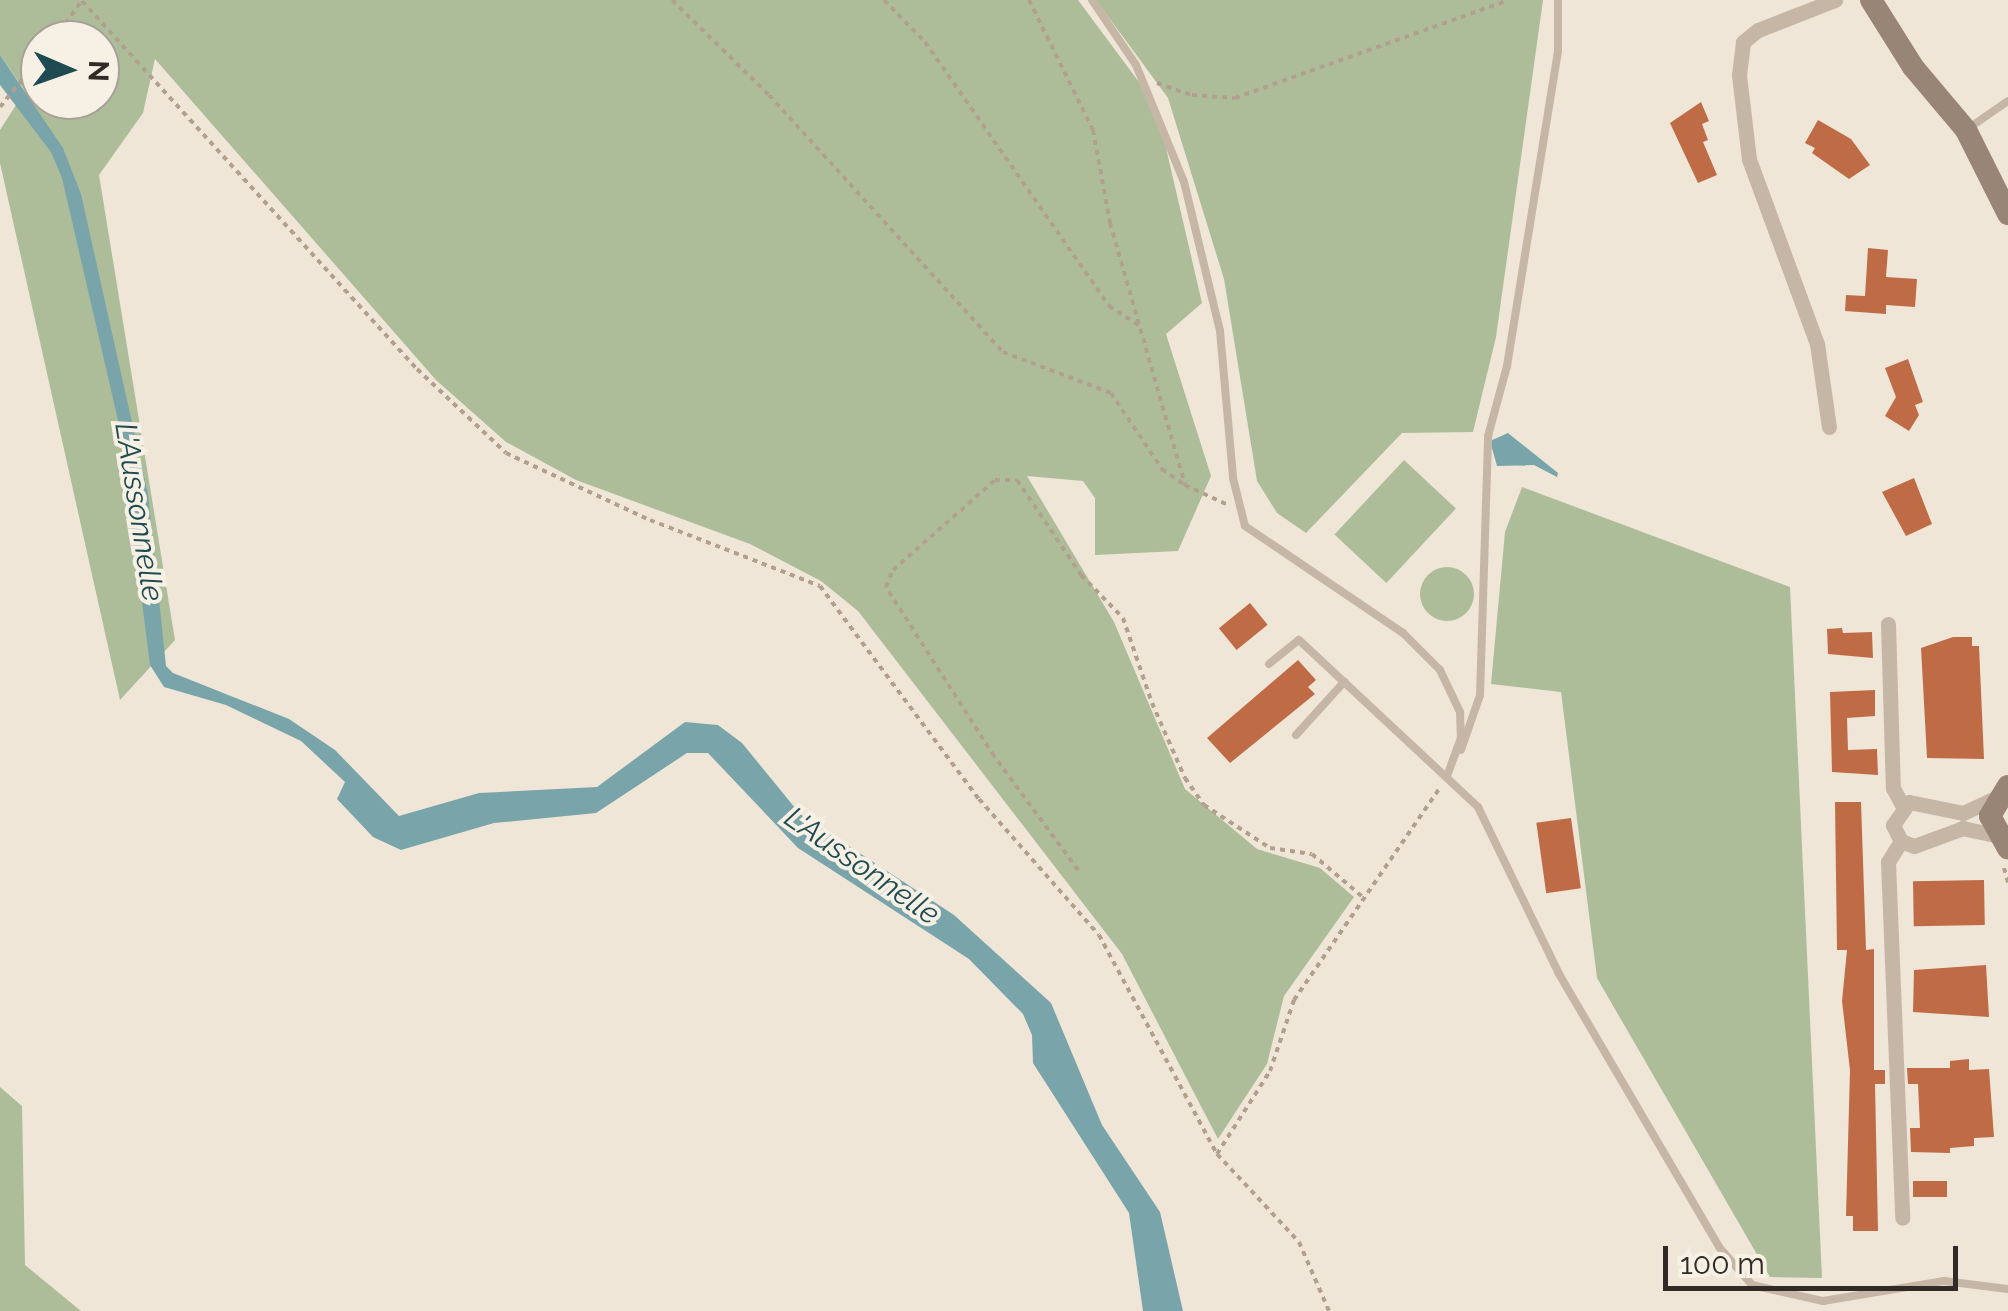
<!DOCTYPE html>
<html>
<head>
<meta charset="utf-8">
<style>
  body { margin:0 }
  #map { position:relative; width:2008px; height:1311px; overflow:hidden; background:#efe6d8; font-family:Raleway,sans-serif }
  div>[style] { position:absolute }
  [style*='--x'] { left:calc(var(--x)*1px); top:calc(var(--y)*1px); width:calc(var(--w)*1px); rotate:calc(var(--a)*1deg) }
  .green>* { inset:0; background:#aebd99; transform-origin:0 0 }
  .round { border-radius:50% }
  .water>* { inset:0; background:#79a5aa }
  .building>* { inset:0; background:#bf6b46; transform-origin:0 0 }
  .path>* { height:4px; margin-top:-2px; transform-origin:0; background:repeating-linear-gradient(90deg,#b2a08f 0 5px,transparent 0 10px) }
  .lane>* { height:8px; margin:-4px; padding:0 4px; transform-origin:4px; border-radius:4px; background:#c6b6a5 }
  .street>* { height:15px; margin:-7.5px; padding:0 7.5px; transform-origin:7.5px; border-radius:7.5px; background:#c6b6a5 }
  .secondary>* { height:22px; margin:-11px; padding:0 11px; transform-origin:11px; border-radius:11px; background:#998576 }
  span { translate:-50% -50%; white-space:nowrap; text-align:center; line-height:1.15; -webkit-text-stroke:8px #f7f0e4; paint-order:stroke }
  .water-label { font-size:30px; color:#1e4a51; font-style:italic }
  .north { position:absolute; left:20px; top:20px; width:100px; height:100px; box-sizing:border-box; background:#f7f0e4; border:2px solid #a8a198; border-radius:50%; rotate:92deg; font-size:28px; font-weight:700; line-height:40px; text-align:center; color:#322a26 }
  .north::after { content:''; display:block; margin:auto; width:35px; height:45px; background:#1e4a51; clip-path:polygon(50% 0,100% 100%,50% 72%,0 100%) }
  .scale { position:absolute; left:1663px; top:1246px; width:295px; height:45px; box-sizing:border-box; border:5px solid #322a26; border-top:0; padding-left:12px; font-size:30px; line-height:35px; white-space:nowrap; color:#322a26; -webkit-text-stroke:8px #f7f0e4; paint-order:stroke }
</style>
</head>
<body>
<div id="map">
  <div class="green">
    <div style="clip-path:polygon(evenodd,0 0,1078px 0,1156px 105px,1202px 303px,1166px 334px,1211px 476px,1178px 551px,1095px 555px,1095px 498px,1083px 481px,1027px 476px,1114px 622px,1185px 789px,1257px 849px,1320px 868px,1354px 897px,1284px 996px,1267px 1064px,1218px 1139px,1122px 954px,858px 611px,821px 581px,750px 544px,576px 480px,506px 442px,436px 380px,155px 59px,143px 113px,99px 175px,175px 640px,120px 700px,0 163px,0 130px,25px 91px,0 55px,0 0,40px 40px,100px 40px,100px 100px,40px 100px,40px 40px)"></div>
    <div style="clip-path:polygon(1096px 0,1543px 0,1496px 337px,1473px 432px,1402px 433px,1306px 533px,1277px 513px,1257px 481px,1224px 279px,1168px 98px)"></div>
    <div style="left:1404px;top:460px;width:71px;height:102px;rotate:43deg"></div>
    <div style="clip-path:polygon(1522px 487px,1790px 587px,1822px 1278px,1770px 1277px,1597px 978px,1561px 692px,1491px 684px,1505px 532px)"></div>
    <div class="round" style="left:1420px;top:567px;width:54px;height:54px"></div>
    <div style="clip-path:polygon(0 1087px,22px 1106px,25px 1265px,81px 1311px,0 1311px)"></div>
  </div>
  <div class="water">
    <div style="clip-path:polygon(0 55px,63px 148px,81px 194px,148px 494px,166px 666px,173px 673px,289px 719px,335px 750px,399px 816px,479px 793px,597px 787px,685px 722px,718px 725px,742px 743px,800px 814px,954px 915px,1051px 1003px,1102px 1125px,1160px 1212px,1183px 1311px,1143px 1311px,1129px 1213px,1033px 1063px,1032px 1035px,1023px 1014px,969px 959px,798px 848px,708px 753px,687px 753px,596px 813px,494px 823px,401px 850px,373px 837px,337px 799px,345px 782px,301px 741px,226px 705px,164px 687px,150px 665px,120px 429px,62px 178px,51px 152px,0 85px)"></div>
    <div style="clip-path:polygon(1508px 433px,1558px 473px,1557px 477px,1534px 465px,1497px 466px,1490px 441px)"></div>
  </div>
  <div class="building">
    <div style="clip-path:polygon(1701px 102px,1709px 121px,1702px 124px,1708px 140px,1703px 142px,1717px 175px,1698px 183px,1670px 123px)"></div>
    <div style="clip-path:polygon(1818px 120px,1851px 139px,1870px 165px,1849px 179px,1812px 153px,1815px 148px,1805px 143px)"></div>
    <div style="clip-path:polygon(1868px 248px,1888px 250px,1886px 277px,1917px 279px,1915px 307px,1886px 305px,1886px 314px,1845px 311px,1846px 295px,1865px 296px)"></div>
    <div style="clip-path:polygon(1908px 359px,1923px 402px,1915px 405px,1919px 415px,1909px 431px,1885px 416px,1896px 397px,1885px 368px)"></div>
    <div style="clip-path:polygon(1914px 478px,1932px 524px,1906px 536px,1882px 492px)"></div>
    <div style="left:1250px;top:603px;width:28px;height:40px;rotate:51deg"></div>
    <div style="clip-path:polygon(1842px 628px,1843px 633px,1872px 632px,1873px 658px,1828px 654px,1827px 629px)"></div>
    <div style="clip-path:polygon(1953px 637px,1972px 637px,1972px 646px,1979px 646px,1984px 759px,1927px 758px,1921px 648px)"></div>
    <div style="clip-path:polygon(1298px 660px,1316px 680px,1308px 687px,1315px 694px,1230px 763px,1207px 738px)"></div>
    <div style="clip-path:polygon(1875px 690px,1875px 716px,1847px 718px,1848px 750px,1877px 749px,1878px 775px,1832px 772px,1830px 692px)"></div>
    <div style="clip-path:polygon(1835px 802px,1861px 802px,1866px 950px,1874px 949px,1874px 1070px,1885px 1070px,1885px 1084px,1875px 1084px,1878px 1231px,1853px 1231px,1853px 1216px,1846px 1216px,1850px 1070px,1842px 1001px,1847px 950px,1837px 950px)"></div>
    <div style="left:1571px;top:818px;width:71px;height:35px;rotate:82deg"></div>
    <div style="left:1984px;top:880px;width:45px;height:71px;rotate:89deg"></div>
    <div style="clip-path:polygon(1986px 965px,1989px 1017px,1913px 1012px,1914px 970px)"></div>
    <div style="clip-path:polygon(1969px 1059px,1969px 1070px,1989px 1069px,1994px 1137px,1974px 1138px,1974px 1146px,1950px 1148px,1950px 1153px,1911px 1152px,1910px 1128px,1920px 1128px,1918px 1084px,1908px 1084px,1907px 1068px,1950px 1068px,1950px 1061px)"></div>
    <div style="left:1913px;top:1181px;width:34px;height:16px"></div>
  </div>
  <div class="path">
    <div style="--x:672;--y:0;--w:136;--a:44.4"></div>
    <div style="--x:769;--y:95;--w:348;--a:47.7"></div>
    <div style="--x:1003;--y:352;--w:116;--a:20.8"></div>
    <div style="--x:1111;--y:393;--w:92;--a:56.1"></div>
    <div style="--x:1162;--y:469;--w:28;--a:35"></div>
    <div style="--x:884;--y:0;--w:59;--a:45.7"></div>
    <div style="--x:925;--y:42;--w:322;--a:55.1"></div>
    <div style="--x:1109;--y:306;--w:37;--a:33"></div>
    <div style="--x:1029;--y:0;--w:145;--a:63.8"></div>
    <div style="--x:1093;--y:130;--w:95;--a:79.6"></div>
    <div style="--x:1110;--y:223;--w:273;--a:74"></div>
    <div style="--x:1185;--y:485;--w:47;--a:24.9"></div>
    <div style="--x:82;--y:1;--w:498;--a:47.7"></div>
    <div style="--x:417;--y:369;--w:122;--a:43.3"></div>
    <div style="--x:506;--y:453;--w:159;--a:25"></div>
    <div style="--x:650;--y:520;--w:182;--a:21.2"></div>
    <div style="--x:820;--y:586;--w:266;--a:53.3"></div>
    <div style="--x:979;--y:799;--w:181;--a:48.6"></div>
    <div style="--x:1099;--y:935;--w:249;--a:61.7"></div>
    <div style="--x:1217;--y:1154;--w:120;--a:47"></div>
    <div style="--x:1299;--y:1242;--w:75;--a:66.5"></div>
    <div style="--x:54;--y:40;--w:49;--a:-55"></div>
    <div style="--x:1157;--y:83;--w:37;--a:19"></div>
    <div style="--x:1192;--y:95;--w:43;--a:4"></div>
    <div style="--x:1235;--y:98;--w:290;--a:-19.7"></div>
    <div style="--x:0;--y:107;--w:63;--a:-50.8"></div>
    <div style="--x:2004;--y:868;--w:15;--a:74"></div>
    <div style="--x:1078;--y:870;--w:142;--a:-126.4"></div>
    <div style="--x:994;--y:756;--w:201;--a:-122.6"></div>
    <div style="--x:886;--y:587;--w:18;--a:-68"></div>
    <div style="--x:893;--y:570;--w:136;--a:-41.4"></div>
    <div style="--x:995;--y:480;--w:22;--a:0"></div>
    <div style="--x:1017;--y:480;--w:115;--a:56"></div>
    <div style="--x:1081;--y:575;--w:60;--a:45.7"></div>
    <div style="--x:1123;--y:618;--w:90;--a:71.2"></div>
    <div style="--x:1152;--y:703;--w:82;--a:66.3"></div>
    <div style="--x:1185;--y:778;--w:33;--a:55"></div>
    <div style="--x:1204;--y:805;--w:79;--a:33.1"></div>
    <div style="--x:1270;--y:848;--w:42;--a:8.1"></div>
    <div style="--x:1312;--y:854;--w:70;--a:40.3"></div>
    <div style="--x:1217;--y:1154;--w:98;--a:-57.4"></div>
    <div style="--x:1270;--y:1071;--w:75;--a:-71.3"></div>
    <div style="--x:1294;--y:1000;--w:256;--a:-55.5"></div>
  </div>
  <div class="lane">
    <div style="--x:1092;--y:0;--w:78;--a:55.9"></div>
    <div style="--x:1136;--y:65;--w:126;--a:67.7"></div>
    <div style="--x:1184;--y:182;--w:153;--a:76.4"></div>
    <div style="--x:1220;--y:331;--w:148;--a:84.9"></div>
    <div style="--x:1233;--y:478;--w:49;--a:76"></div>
    <div style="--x:1245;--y:526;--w:191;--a:34.1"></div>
    <div style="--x:1403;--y:633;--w:52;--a:45"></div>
    <div style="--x:1440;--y:670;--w:47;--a:64.5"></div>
    <div style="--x:1460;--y:712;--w:26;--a:88"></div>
    <div style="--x:1461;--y:738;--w:40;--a:110.2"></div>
    <div style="--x:1969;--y:128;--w:47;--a:-34.7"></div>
    <div style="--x:1269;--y:664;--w:38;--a:-39"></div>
    <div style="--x:1299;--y:640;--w:245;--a:43"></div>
    <div style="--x:1478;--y:807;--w:186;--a:64.1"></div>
    <div style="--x:1559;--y:974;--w:316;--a:59.6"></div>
    <div style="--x:1719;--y:1247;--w:50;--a:49"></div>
    <div style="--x:1752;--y:1285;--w:73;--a:12.7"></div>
    <div style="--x:1823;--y:1301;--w:123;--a:-9.4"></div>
    <div style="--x:1944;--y:1281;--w:64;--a:7.1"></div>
    <div style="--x:1296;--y:735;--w:72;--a:-47.8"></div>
    <div style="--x:1461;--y:750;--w:58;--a:-70.9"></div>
    <div style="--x:1480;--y:695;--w:259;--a:-88.2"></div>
    <div style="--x:1488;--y:436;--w:73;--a:-74.8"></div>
    <div style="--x:1507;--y:366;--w:319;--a:-80.8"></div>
    <div style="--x:1558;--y:51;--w:51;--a:-90"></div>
  </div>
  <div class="street">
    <div style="--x:1829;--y:427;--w:84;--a:-98.2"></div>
    <div style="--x:1817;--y:344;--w:197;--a:-110.2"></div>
    <div style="--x:1749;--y:159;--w:85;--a:-96.8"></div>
    <div style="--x:1739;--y:75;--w:33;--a:-83"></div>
    <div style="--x:1743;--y:42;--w:19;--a:-39"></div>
    <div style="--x:1758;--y:30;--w:83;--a:-21.3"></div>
    <div style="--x:1888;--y:624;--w:164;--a:88.3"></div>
    <div style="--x:1893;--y:788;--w:19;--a:62"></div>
    <div style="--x:1995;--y:835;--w:33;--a:-168"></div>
    <div style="--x:1963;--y:828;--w:52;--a:159.8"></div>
    <div style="--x:1914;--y:846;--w:14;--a:-159"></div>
    <div style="--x:1901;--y:841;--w:18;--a:-117"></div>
    <div style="--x:1893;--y:825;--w:28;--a:-55"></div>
    <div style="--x:1909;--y:802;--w:55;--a:11.5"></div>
    <div style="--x:1963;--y:813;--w:35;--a:-25"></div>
    <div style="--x:1901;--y:841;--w:25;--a:122"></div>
    <div style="--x:1888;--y:862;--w:356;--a:87.7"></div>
  </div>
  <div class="secondary">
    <div style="--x:1871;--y:0;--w:79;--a:57.9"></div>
    <div style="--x:1913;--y:67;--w:82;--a:49.9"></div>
    <div style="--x:1966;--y:130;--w:94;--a:63.4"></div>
    <div style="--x:2008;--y:786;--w:35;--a:121"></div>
    <div style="--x:1990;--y:816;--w:37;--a:61"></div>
  </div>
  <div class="water-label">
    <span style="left:139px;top:512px;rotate:81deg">L'Aussonnelle</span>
    <span style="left:862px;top:866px;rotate:35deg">L'Aussonnelle</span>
  </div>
  <div class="north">N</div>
  <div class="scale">100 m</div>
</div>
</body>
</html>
